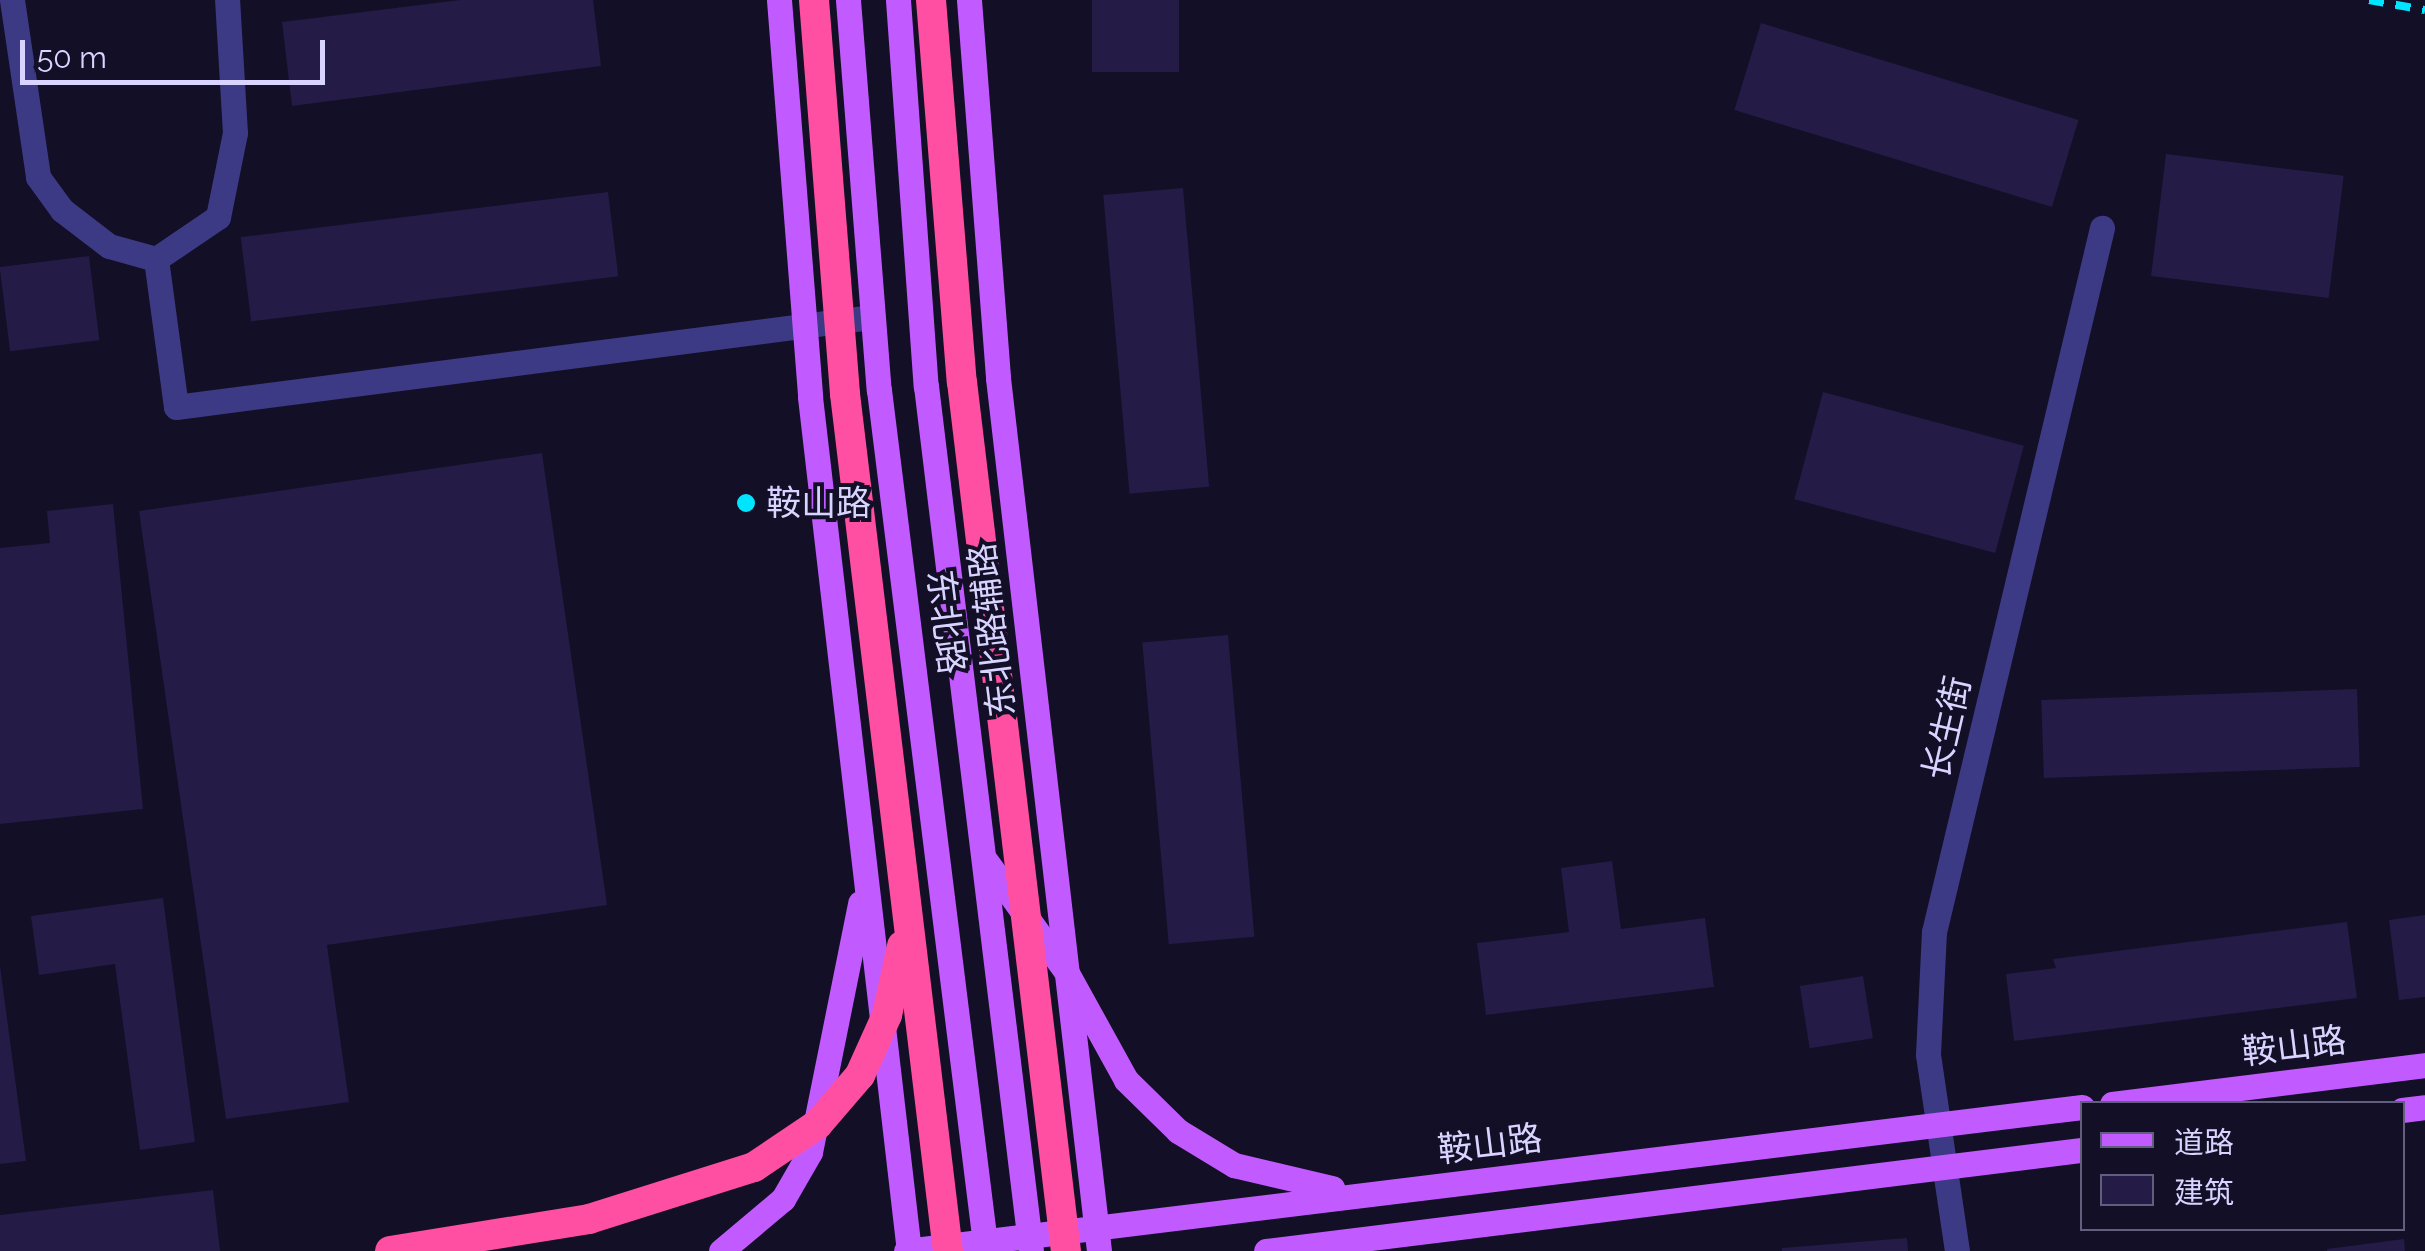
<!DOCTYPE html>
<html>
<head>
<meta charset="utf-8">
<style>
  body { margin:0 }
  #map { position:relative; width:2425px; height:1251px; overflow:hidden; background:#130f26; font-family:Raleway,"Noto Sans SC",sans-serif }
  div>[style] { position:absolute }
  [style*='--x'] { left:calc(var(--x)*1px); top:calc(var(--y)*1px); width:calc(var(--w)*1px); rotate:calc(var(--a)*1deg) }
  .building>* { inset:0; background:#241b47; transform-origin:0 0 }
  .minor>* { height:25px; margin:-12.5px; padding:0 12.5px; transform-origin:12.5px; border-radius:12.5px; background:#3d3a85 }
  .major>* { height:25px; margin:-12.5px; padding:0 12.5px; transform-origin:12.5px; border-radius:12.5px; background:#c25bff }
  .rail>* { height:8px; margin-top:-4px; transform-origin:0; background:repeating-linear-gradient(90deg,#00e5ff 0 15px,transparent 0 27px) }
  .highway-bridge>* { height:30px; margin:-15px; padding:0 15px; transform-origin:15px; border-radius:15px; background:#ff4fa3 }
  .dots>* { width:28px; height:28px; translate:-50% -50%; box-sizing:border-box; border:5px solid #130f26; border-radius:50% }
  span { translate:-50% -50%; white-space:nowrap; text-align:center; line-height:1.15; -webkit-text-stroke:8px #130f26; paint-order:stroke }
  .poi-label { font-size:35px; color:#d9d4ff }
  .left { translate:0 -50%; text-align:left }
  .street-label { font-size:35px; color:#d9d4ff }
  .legend { position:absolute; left:2080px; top:1101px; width:325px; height:130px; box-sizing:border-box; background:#130f26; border:2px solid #625e7d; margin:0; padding:12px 18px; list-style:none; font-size:30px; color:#d9d4ff }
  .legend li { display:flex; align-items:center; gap:20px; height:50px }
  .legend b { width:50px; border:2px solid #625e7d }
  .scale { position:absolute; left:20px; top:40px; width:305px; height:45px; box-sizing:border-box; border:5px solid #d9d4ff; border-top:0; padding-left:12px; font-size:30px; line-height:35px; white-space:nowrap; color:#d9d4ff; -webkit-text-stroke:8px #130f26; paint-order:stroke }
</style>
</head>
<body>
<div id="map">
  <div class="building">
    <div style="clip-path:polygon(460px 0,593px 0,601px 66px,292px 106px,282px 22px)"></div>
    <div style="left:1092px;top:0;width:87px;height:72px"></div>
    <div style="left:1761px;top:23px;width:332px;height:91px;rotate:17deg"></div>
    <div style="left:2166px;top:154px;width:179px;height:123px;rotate:7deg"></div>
    <div style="left:1183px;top:188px;width:300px;height:80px;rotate:85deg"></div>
    <div style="left:608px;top:192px;width:85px;height:370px;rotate:83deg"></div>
    <div style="left:89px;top:256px;width:85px;height:90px;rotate:83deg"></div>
    <div style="left:1823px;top:392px;width:208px;height:111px;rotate:15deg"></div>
    <div style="clip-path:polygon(542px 453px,607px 905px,327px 945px,349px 1102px,226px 1119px,139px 511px)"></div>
    <div style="clip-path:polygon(113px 504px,143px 809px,0 824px,0 548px,50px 543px,47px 511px)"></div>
    <div style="left:1228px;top:635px;width:303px;height:86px;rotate:85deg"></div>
    <div style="left:2357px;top:689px;width:78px;height:316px;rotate:88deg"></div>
    <div style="clip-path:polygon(1612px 861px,1621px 929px,1705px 918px,1714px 987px,1486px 1015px,1477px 943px,1569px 932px,1561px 868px)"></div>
    <div style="clip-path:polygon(163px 898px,195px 1142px,140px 1150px,115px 964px,39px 975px,31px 916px)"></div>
    <div style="clip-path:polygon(2425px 915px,2425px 997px,2399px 1000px,2389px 920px)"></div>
    <div style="clip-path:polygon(2347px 922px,2357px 998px,2014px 1041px,2006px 974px,2056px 968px,2053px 959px)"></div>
    <div style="clip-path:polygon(0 966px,26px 1161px,0 1164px)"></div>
    <div style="left:1863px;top:976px;width:63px;height:64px;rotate:81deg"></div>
    <div style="clip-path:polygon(213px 1190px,220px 1251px,0 1251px,0 1215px)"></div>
    <div style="clip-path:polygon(1907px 1238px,1908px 1251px,1782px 1251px,1782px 1248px)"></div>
    <div style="clip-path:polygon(2404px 1239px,2405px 1251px,2327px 1251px,2327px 1249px)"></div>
  </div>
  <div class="minor">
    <div style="--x:12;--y:0;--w:179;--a:81.6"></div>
    <div style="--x:38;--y:177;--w:41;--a:54"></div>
    <div style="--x:62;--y:210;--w:59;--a:37.5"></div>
    <div style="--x:109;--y:246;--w:49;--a:15.5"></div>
    <div style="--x:156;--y:259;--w:75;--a:-34.1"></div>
    <div style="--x:218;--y:217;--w:86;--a:-78.6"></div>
    <div style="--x:235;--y:133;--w:133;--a:-93.4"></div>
    <div style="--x:156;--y:259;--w:149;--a:82.3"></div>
    <div style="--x:176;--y:407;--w:702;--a:-7.37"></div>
    <div style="--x:1957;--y:1251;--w:199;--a:-98.4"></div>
    <div style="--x:1928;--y:1054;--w:122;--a:-87.2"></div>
    <div style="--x:1934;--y:932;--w:724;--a:-76.58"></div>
  </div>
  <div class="major">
    <div style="--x:779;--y:0;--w:398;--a:85.5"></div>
    <div style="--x:810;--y:397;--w:860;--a:83.39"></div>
    <div style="--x:848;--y:0;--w:391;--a:85.5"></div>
    <div style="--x:879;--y:390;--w:868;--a:82.92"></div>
    <div style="--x:898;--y:0;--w:387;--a:85.9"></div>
    <div style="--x:926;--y:386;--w:871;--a:83.08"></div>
    <div style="--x:969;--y:0;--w:379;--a:85.6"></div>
    <div style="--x:998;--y:378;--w:879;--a:83.4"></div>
    <div style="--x:986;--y:861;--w:138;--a:54.1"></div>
    <div style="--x:1067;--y:973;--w:122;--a:61.1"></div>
    <div style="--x:1126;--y:1080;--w:73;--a:44.4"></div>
    <div style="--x:1178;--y:1131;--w:66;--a:31.3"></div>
    <div style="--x:1234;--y:1165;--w:101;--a:13.2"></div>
    <div style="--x:2112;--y:1104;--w:315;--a:-7.1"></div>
    <div style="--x:2402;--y:1110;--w:23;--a:-7"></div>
    <div style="--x:721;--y:1251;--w:81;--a:-40"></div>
    <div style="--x:783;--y:1199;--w:54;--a:-60.1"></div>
    <div style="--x:810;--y:1152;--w:254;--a:-78.6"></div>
    <div style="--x:906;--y:1251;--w:1185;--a:-6.98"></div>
    <div style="--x:1266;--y:1251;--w:822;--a:-7.06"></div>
  </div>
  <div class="rail">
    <div style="--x:2369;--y:0;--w:57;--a:10.1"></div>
  </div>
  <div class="highway-bridge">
    <div style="--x:814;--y:0;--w:395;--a:85.5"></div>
    <div style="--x:845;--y:394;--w:863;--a:83.15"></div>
    <div style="--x:931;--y:0;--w:383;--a:85.4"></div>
    <div style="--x:962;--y:382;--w:875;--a:83.18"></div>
    <div style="--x:390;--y:1251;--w:202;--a:-9.1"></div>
    <div style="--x:589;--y:1219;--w:173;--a:-17.5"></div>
    <div style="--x:754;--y:1167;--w:77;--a:-33.9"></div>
    <div style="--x:818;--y:1124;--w:65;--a:-49.4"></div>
    <div style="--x:860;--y:1075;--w:66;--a:-65.8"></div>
    <div style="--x:887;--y:1015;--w:71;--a:-77.7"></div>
  </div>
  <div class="dots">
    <div style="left:746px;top:503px;background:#00e5ff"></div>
  </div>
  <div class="poi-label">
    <span class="left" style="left:766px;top:503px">鞍山路</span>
  </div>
  <div class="street-label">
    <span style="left:946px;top:622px;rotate:83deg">东北路</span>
    <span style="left:992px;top:630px;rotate:-97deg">东北路辅路</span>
    <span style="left:1947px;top:728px;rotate:-77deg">长生街</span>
    <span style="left:2294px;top:1046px;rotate:-7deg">鞍山路</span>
    <span style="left:1490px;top:1144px;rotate:-7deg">鞍山路</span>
  </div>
  <ul class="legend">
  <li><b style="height:12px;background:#c25bff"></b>道路</li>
  <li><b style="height:28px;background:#241b47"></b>建筑</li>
  </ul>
  <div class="scale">50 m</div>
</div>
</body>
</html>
